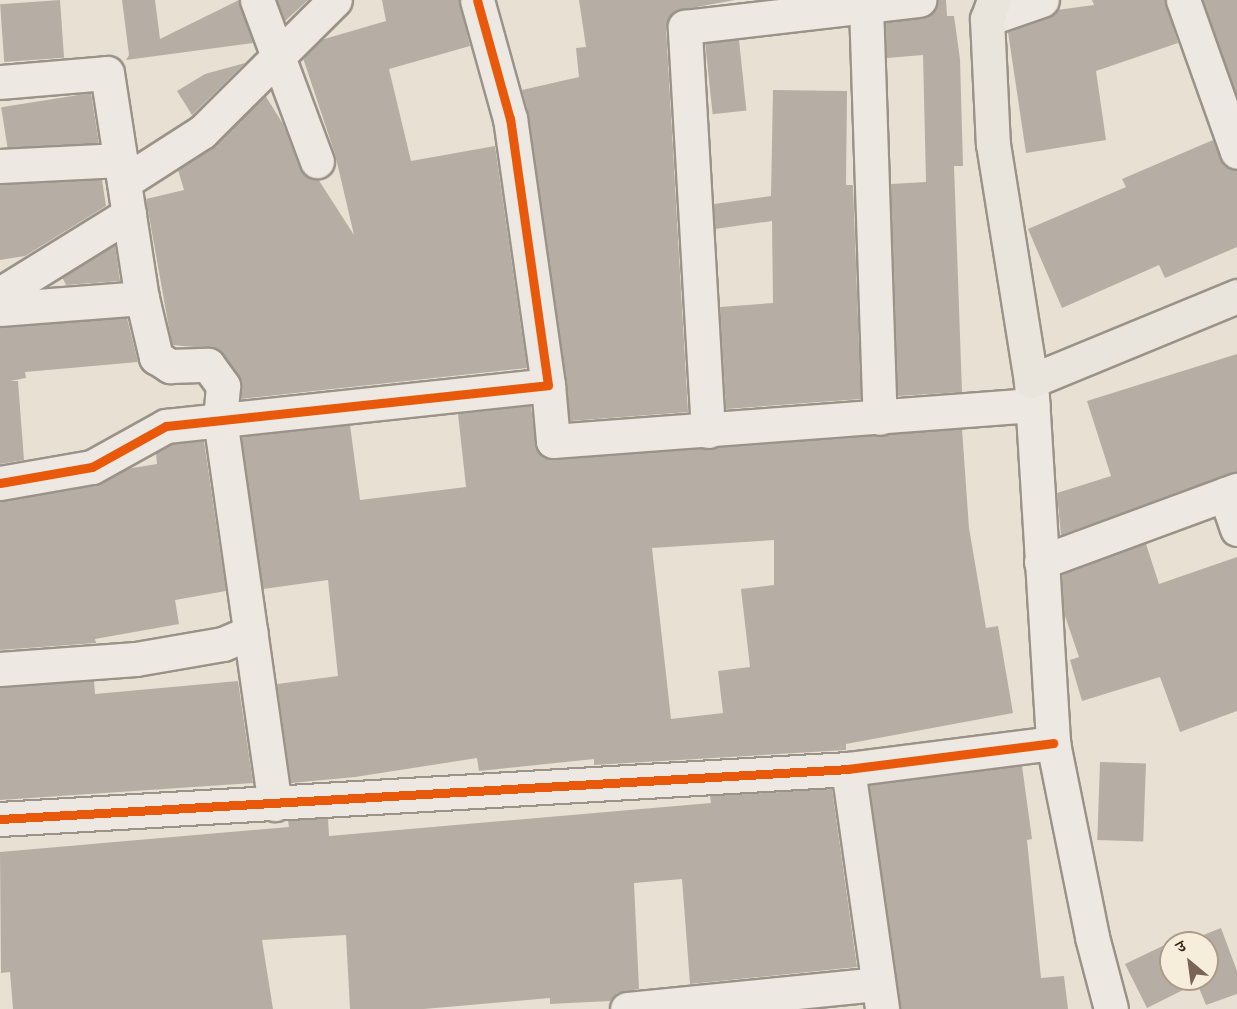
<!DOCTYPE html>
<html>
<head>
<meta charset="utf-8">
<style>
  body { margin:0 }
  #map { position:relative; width:1237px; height:1009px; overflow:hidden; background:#e8e0d2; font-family:Cardo,"Noto Serif Devanagari",serif }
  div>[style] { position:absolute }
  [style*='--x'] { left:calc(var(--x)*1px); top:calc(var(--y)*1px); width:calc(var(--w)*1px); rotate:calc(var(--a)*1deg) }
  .building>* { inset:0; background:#b6aea4; transform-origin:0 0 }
  .roads { filter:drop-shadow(2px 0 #9b9288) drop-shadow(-2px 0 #9b9288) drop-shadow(0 2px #9b9288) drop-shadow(0 -2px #9b9288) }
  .minor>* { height:33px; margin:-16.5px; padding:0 16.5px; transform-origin:16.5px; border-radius:16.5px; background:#ede8e1 }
  .major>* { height:33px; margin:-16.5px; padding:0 16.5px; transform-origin:16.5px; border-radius:16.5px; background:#eae5dc }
  .cycleway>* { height:9px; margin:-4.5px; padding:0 4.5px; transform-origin:4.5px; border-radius:4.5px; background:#e8590c }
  span { translate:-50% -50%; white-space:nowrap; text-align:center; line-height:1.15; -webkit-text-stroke:4.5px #f7eddb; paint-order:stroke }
  .north { position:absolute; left:1159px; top:931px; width:60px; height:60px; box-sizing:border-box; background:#f7eddb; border:2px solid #ad9b89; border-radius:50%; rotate:331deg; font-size:16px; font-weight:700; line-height:24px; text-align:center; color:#3e210e }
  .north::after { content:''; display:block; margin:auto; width:21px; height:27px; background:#7a6453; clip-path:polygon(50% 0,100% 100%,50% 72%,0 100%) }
</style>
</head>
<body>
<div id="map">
  <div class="building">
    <div style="left:60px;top:0;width:58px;height:60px;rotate:86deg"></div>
    <div style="clip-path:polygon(122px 0,155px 0,160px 39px,239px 0,253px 43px,126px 60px,129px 55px)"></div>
    <div style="clip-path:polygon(277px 0,308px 0,285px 21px)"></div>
    <div style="clip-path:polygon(382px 0,459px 0,470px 46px,389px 69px,411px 161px,495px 146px,527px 368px,241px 399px,239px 376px,217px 349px,172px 345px,146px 199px,184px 190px,178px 170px,215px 145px,265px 95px,283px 124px,300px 168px,306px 176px,318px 179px,354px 235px,335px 154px,303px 58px,321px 40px,386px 21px)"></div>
    <div style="clip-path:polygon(579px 0,735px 0,675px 11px,666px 27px,688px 412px,570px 421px,529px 116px,522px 90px,579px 77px,576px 48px,586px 47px)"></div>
    <div style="clip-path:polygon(937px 0,946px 0,947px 16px,954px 16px,960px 59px,963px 166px,954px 166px,962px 392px,898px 396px,891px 184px,926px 182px,923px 55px,887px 58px,885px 23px,930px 15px)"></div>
    <div style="clip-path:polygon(1092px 0,1165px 0,1178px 43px,1096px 71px,1106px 140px,1026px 153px,1008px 32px,1048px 18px,1057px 10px,1094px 5px)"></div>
    <div style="clip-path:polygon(1203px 0,1237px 0,1237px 96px)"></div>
    <div style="left:739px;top:40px;width:71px;height:34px;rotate:84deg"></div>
    <div style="clip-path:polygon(245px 63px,192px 115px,177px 91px,205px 74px)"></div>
    <div style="clip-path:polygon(773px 90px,847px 91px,846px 185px,853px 185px,861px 399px,726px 409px,720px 307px,773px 303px,772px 221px,715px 229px,714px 204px,771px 196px)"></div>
    <div style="left:91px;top:93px;width:50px;height:91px;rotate:81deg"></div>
    <div style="clip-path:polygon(1213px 140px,1224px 166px,1237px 170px,1237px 247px,1165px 278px,1159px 265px,1062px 308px,1028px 229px,1126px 187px,1122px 179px)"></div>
    <div style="clip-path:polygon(102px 180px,106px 206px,25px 256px,0 260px,0 185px)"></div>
    <div style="clip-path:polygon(115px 245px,120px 281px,66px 285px,62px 277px)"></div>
    <div style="clip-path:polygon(127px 318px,138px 362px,25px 372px,26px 378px,10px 381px,18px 381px,24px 460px,0 464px,0 327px)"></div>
    <div style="clip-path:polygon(1237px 354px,1237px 472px,1061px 535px,1057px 493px,1111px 476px,1087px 401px)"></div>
    <div style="clip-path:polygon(evenodd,531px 406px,537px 451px,554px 460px,962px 429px,969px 528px,986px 628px,998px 626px,1013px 713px,846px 744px,846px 750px,594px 765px,594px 759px,479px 771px,477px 758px,355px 777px,291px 783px,277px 684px,338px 676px,328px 580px,263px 589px,241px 437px,350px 425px,360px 500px,466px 487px,458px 414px,531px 406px,774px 540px,774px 585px,741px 589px,750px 667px,718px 671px,723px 713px,671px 719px,652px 548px,774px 540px)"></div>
    <div style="clip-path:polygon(204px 441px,226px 591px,175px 600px,179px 624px,95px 639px,96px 643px,0 650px,0 501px,96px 485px,126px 469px,157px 464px,156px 453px,172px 444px)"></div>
    <div style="clip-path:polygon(1146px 544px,1159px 584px,1237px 557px,1237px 711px,1180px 732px,1160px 677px,1082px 701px,1070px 660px,1079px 657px,1064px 613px,1062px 574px)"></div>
    <div style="clip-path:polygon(94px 681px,95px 694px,238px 681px,253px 783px,0 800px,0 688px)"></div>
    <div style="left:1100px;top:762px;width:46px;height:78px;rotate:2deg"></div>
    <div style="clip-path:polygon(1022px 766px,1032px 839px,1027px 840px,1041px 978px,1064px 976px,1068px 1009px,900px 1009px,869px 785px)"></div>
    <div style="clip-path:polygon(832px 789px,857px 967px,690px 984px,682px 879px,634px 883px,639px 989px,617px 993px,610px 1001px,550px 1004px,550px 998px,424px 1009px,350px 1009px,346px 935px,262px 940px,273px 1009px,13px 1009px,10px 972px,1px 973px,0 852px,289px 827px,288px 821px,328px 818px,329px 836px,711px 803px,710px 796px)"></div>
    <div style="clip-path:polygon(1221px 928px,1237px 971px,1237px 994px,1206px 1005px,1197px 983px,1147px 1008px,1125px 964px,1171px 942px,1171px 979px,1207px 979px,1207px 943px,1183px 943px)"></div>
  </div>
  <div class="roads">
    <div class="minor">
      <div style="--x:257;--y:0;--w:172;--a:69.6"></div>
      <div style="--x:1183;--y:0;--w:161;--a:70.4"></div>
      <div style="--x:866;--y:6;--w:412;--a:88.1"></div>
      <div style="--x:987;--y:19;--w:58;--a:-19.1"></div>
      <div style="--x:0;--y:82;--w:107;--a:-4.8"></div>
      <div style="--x:107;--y:73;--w:228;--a:81.2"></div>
      <div style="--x:142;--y:298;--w:142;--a:175.6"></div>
      <div style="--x:0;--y:166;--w:121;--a:-2.8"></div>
      <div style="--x:124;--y:182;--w:93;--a:-32.7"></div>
      <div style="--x:202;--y:132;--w:187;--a:-44.8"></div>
      <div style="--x:0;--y:294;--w:152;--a:-31.8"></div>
      <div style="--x:142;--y:298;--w:61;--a:76.7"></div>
      <div style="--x:156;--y:357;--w:17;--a:33"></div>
      <div style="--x:170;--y:366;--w:38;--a:-2"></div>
      <div style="--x:208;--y:365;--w:26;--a:54"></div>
      <div style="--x:223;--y:386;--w:33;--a:95"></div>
      <div style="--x:220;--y:419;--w:389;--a:81.9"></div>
      <div style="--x:1031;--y:381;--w:363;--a:86.5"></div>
      <div style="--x:1053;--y:743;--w:198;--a:78.6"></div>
      <div style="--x:1092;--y:937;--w:74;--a:75.2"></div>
      <div style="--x:548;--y:385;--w:56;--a:84.9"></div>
      <div style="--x:553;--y:441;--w:481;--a:-4.3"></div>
      <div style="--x:708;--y:431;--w:405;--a:-93.3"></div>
      <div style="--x:685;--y:27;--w:236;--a:-6.6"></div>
      <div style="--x:0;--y:483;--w:93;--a:-9.9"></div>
      <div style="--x:92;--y:467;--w:85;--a:-29"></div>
      <div style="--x:166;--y:426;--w:384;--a:-6.1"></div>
      <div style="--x:548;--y:385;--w:269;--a:-98.1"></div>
      <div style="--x:510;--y:119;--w:123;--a:-105.5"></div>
      <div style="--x:1225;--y:494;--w:37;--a:71"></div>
      <div style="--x:1041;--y:562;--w:209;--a:-20.2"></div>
      <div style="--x:0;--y:669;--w:136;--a:-4.2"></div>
      <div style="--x:136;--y:659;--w:88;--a:-9.8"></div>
      <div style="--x:223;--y:644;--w:30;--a:-23"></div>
      <div style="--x:848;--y:769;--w:242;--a:81.9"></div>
      <div style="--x:0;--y:819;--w:849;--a:-3.37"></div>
      <div style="--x:848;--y:769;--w:207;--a:-7.2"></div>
      <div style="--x:627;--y:1009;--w:252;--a:-5.7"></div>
    </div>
    <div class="major">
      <div style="--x:994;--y:0;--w:20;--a:110"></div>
      <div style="--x:987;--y:19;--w:125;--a:87.3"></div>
      <div style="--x:993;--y:144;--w:240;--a:80.9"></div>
      <div style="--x:1031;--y:381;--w:223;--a:-22.4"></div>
    </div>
  </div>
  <div class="cycleway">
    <div style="--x:0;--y:483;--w:93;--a:-9.9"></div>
    <div style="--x:92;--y:467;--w:85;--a:-29"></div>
    <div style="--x:166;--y:426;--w:384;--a:-6.1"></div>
    <div style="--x:548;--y:385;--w:269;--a:-98.1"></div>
    <div style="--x:510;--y:119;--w:123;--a:-105.5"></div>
    <div style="--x:0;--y:819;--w:849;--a:-3.37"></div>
    <div style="--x:848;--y:769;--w:207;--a:-7.2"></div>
  </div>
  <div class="north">उ</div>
</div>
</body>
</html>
